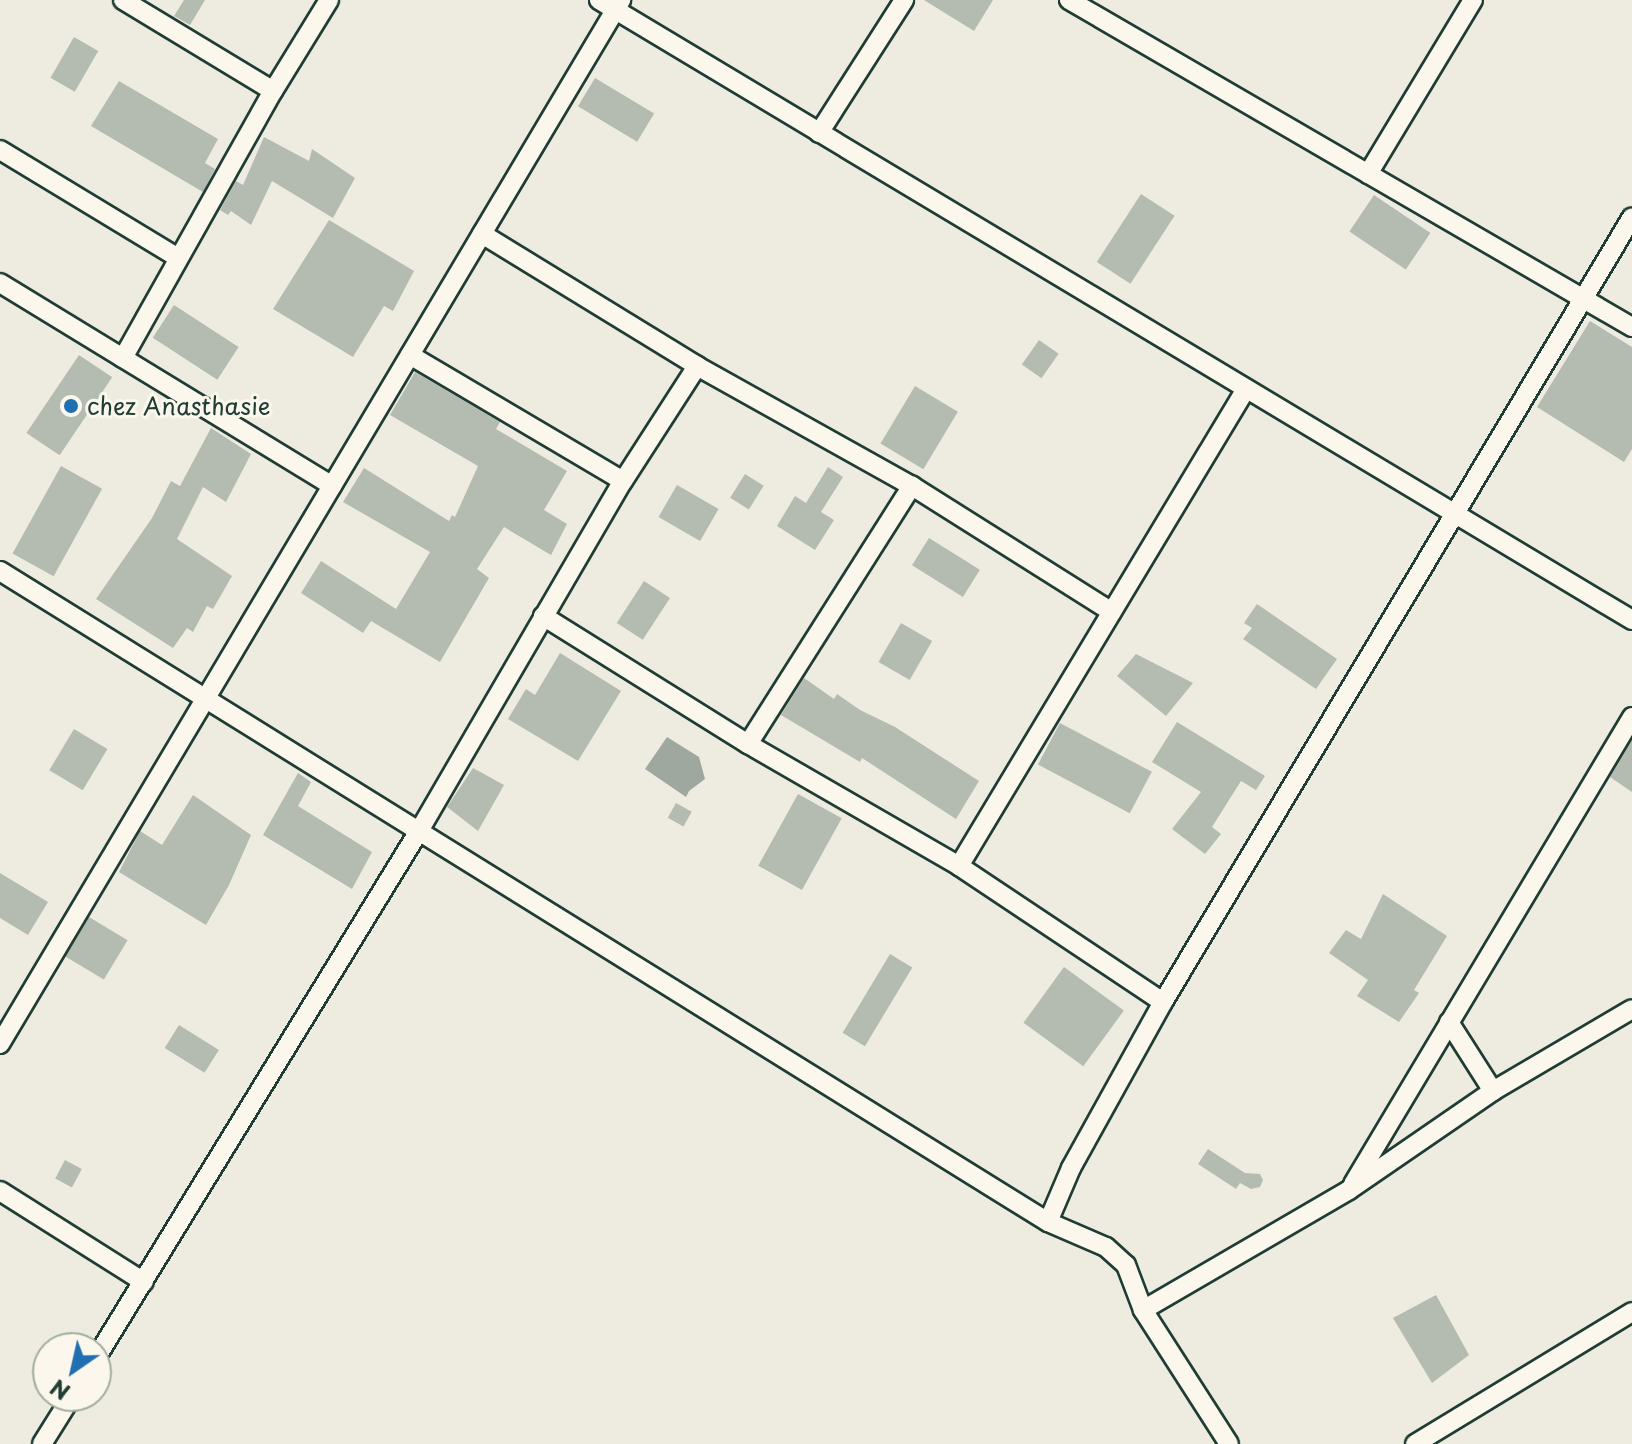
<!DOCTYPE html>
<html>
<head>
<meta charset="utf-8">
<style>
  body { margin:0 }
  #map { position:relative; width:1632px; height:1444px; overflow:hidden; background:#eeece1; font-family:"Playpen Sans",sans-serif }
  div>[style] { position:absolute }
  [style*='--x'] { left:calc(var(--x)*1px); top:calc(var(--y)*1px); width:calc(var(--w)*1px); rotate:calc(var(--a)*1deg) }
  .water>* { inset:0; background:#9fa89f }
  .building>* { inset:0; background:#b4bbb0; transform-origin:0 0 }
  .roads { filter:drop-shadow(2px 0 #1f3d34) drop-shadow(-2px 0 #1f3d34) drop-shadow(0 2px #1f3d34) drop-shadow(0 -2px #1f3d34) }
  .minor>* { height:18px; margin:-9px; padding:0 9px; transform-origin:9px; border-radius:9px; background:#fbf7ec }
  .dots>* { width:22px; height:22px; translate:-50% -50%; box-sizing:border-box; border:4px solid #fbf7ec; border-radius:50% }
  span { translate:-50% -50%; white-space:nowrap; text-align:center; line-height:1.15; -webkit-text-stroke:6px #fbf7ec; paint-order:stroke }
  .poi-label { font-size:24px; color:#1f3d34 }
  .left { translate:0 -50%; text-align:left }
  .north { position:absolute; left:32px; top:1332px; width:80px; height:80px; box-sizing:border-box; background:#fbf7ec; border:2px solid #a3ada2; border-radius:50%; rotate:214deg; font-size:22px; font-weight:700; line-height:32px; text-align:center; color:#1f3d34 }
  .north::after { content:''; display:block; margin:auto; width:28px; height:36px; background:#1f6fb2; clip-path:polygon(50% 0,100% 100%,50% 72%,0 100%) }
</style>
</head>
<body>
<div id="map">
  <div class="water">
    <div style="clip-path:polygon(667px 737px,699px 757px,705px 779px,689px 791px,686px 797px,645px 769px)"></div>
  </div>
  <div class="building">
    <div style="clip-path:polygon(184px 0,205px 0,190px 25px,174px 16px)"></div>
    <div style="clip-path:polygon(924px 0,993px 0,974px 31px)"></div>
    <div style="left:74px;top:37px;width:28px;height:47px;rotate:30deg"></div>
    <div style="left:595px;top:78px;width:69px;height:33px;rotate:31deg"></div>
    <div style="clip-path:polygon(119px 81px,218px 139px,205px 163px,215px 169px,203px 192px,91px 126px)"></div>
    <div style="clip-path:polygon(264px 137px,309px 161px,312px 149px,355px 178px,333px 218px,272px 181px,251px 225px,231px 211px,228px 215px,220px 210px,236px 181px,243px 185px)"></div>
    <div style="left:1141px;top:194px;width:40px;height:81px;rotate:33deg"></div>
    <div style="left:1374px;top:195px;width:68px;height:44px;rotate:34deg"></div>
    <div style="clip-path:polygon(329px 220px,414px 271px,393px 311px,384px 306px,353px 357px,273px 309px)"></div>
    <div style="left:174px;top:305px;width:77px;height:39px;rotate:33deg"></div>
    <div style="clip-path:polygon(1590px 321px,1632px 347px,1632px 449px,1624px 462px,1537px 407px)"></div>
    <div style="left:1039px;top:340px;width:24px;height:30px;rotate:35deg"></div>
    <div style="left:79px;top:355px;width:40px;height:94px;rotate:34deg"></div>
    <div style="clip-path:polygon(415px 372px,500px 422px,496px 429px,567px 471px,544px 510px,567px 524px,551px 555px,504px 527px,477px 569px,489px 578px,440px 662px,371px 621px,363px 633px,301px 593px,321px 561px,396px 609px,430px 552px,343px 502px,364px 468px,449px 521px,452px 515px,455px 517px,478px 466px,390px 415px)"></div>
    <div style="left:915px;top:386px;width:50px;height:67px;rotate:31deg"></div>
    <div style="clip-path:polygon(211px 428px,251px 454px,226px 502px,203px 487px,177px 539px,232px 576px,213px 609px,207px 606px,193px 632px,187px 628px,173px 648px,96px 599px,152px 518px,171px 481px,180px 486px)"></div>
    <div style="left:61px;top:466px;width:47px;height:100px;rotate:29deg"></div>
    <div style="clip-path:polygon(828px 467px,843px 477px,821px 512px,834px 520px,815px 550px,777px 526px,795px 496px,806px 503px)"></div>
    <div style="left:745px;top:474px;width:22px;height:28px;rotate:32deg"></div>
    <div style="left:677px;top:485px;width:48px;height:37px;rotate:30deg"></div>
    <div style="left:929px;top:538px;width:60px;height:32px;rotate:32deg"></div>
    <div style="left:644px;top:581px;width:31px;height:50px;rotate:33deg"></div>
    <div style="clip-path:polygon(1257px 604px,1337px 659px,1316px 689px,1243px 639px,1252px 628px,1244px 623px)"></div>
    <div style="left:901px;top:623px;width:36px;height:45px;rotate:30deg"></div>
    <div style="clip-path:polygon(560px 653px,621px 691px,578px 761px,508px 719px,526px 689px,535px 695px)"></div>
    <div style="clip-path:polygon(1136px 654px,1193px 683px,1166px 716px,1117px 676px)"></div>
    <div style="clip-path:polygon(804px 678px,834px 699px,837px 694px,860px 710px,895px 727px,979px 781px,956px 819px,862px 758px,860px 762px,781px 715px)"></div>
    <div style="clip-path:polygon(1177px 722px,1265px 776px,1256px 790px,1241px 781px,1212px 827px,1221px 834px,1205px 854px,1172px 829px,1201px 792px,1152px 762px)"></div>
    <div style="left:1060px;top:723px;width:104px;height:47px;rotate:28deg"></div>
    <div style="left:74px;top:729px;width:39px;height:48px;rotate:31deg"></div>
    <div style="clip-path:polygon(1632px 740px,1632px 792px,1610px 777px)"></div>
    <div style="clip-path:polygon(473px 768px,504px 785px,478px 831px,447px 807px)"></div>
    <div style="clip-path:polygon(298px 773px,311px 782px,298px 806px,372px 852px,352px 889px,263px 835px)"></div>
    <div style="left:798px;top:794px;width:50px;height:82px;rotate:29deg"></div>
    <div style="clip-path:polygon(193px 795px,251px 835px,229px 885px,206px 925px,119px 872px,140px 831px,162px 845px)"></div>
    <div style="left:676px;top:803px;width:18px;height:17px;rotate:29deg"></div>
    <div style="clip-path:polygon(0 873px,48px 902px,28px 935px,0 918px)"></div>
    <div style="clip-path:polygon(1383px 894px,1447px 936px,1414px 990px,1419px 993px,1399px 1022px,1357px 996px,1368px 980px,1329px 953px,1346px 930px,1361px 939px)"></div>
    <div style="left:89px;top:917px;width:45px;height:46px;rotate:31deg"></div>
    <div style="left:890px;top:954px;width:26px;height:92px;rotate:31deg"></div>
    <div style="left:1064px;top:967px;width:74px;height:69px;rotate:36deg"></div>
    <div style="left:179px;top:1025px;width:47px;height:27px;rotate:32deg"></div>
    <div style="clip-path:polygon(1208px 1149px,1245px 1173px,1260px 1174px,1263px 1180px,1260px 1187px,1251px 1189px,1240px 1183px,1236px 1189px,1198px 1164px)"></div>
    <div style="left:65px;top:1160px;width:19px;height:21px;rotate:28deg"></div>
    <div style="clip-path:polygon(1436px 1295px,1469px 1355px,1432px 1383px,1393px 1318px)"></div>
  </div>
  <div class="roads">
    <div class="minor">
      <div style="--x:123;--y:0;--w:175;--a:31.2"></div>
      <div style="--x:599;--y:0;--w:1205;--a:30.97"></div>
      <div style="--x:1069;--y:0;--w:651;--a:30.15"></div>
      <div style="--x:819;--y:133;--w:158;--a:-57.4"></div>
      <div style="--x:0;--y:150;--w:208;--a:31.2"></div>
      <div style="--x:1368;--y:174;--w:203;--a:-58.9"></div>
      <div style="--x:482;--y:234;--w:252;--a:31.5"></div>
      <div style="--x:697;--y:366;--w:246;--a:29.2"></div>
      <div style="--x:912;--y:486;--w:236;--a:32.2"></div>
      <div style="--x:0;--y:283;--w:389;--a:31.4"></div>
      <div style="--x:410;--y:355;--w:247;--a:30.6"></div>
      <div style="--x:123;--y:358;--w:306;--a:-60.7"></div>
      <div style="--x:273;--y:91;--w:107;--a:-58.4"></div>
      <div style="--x:0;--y:571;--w:1234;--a:31.85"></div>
      <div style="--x:1048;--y:1222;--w:63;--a:23.3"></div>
      <div style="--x:1106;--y:1247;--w:27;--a:42"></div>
      <div style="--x:1126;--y:1265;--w:48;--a:69.3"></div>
      <div style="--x:1143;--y:1310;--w:159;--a:57.3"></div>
      <div style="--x:543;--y:616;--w:242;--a:32"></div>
      <div style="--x:748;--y:744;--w:244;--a:30"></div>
      <div style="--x:959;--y:866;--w:245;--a:33.7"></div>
      <div style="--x:748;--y:744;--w:306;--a:-57.6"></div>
      <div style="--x:959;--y:866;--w:557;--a:-58.97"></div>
      <div style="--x:1449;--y:1022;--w:82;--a:57.5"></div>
      <div style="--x:0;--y:1044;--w:1215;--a:-59.25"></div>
      <div style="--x:1353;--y:1184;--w:544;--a:-59.14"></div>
      <div style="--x:0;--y:1191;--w:170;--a:32.3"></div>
      <div style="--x:1048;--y:1222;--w:59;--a:-66.9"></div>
      <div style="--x:1071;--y:1168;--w:190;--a:-61"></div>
      <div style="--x:1163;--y:1002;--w:914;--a:-59.14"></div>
      <div style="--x:1143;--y:1310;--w:238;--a:-30.2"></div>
      <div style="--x:1349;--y:1190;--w:175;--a:-34.5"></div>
      <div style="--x:1493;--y:1091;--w:161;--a:-30.5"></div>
      <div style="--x:96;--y:1358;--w:618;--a:-58.5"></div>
      <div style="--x:419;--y:831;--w:405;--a:-59.8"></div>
      <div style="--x:623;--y:481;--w:137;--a:-57.2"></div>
      <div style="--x:42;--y:1444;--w:57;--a:-58"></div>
      <div style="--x:1415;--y:1444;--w:254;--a:-31.3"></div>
    </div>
  </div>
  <div class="dots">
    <div style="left:71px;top:406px;background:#1f6fb2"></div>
  </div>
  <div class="poi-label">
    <span class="left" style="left:87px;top:406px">chez Anasthasie</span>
  </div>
  <div class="north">N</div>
</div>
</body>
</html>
